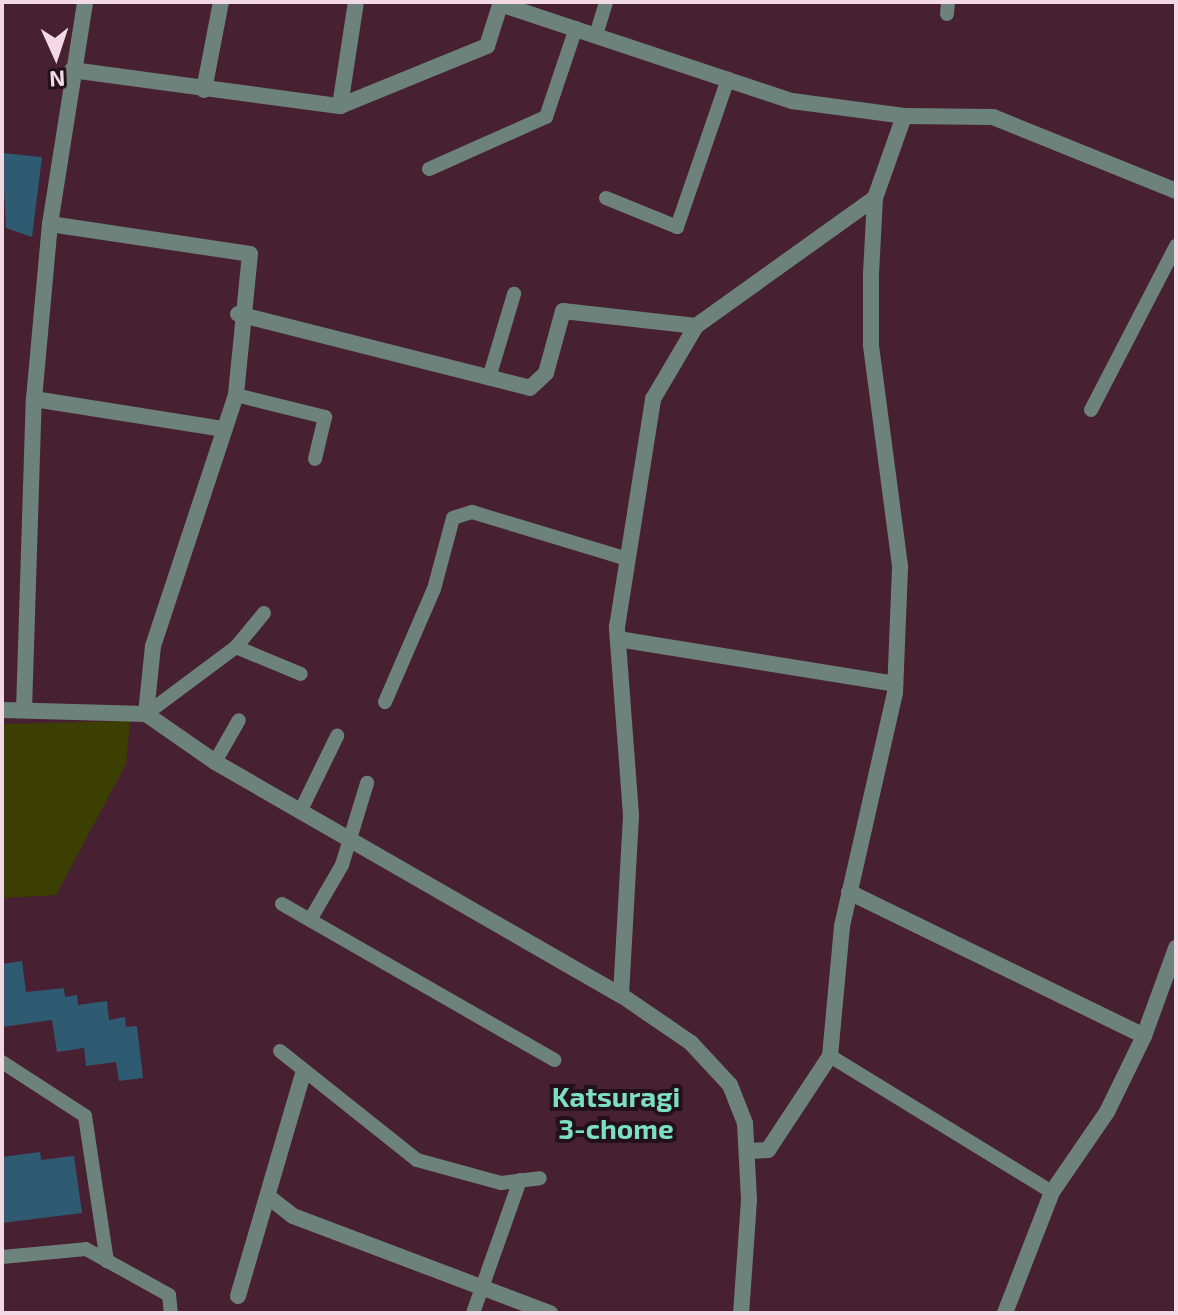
<!DOCTYPE html>
<html>
<head>
<meta charset="utf-8">
<style>
  body { margin:0 }
  #map { position:relative; width:1178px; height:1315px; overflow:hidden; background:#472132; font-family:"Exo 2",sans-serif }
  div>[style] { position:absolute }
  [style*='--x'] { left:calc(var(--x)*1px); top:calc(var(--y)*1px); width:calc(var(--w)*1px); rotate:calc(var(--a)*1deg) }
  .green>* { inset:0; background:#3b3f01 }
  .building>* { inset:0; background:#2f5b72 }
  .lane>* { height:14px; margin:-7px; padding:0 7px; transform-origin:7px; border-radius:7px; background:#6c827b }
  .street>* { height:16px; margin:-8px; padding:0 8px; transform-origin:8px; border-radius:8px; background:#6c827b }
  span { translate:-50% -50%; white-space:nowrap; text-align:center; line-height:1.15; -webkit-text-stroke:8px #221119; paint-order:stroke }
  .neighbourhood-label { font-size:28px; color:#7edec3; font-weight:700 }
  .frame { position:absolute; inset:0; border:4px solid #f3d9e3; pointer-events:none }
  .north { position:absolute; left:16px; top:16px; width:80px; height:80px; -webkit-text-stroke:6px #221119; paint-order:stroke; rotate:177deg; font-size:22px; font-weight:700; line-height:32px; text-align:center; color:#f3d9e3 }
  .north::after { content:''; display:block; margin:auto; width:28px; height:36px; background:#f3d9e3; clip-path:polygon(50% 0,100% 100%,50% 72%,0 100%) }
</style>
</head>
<body>
<div id="map">
  <div class="green">
    <div style="clip-path:polygon(130px 721px,126px 764px,56px 895px,2px 898px,2px 724px)"></div>
  </div>
  <div class="building">
    <div style="clip-path:polygon(2px 153px,42px 157px,32px 237px,6px 228px)"></div>
    <div style="clip-path:polygon(22px 961px,26px 992px,64px 988px,65px 997px,77px 995px,78px 1005px,107px 1001px,109px 1020px,125px 1017px,126px 1027px,137px 1026px,143px 1078px,119px 1081px,116px 1062px,86px 1066px,84px 1048px,57px 1052px,52px 1020px,2px 1027px,2px 964px)"></div>
    <div style="clip-path:polygon(40px 1152px,41px 1160px,74px 1156px,82px 1213px,2px 1223px,2px 1157px)"></div>
  </div>
  <div class="lane">
    <div style="--x:947;--y:14;--w:12;--a:-85"></div>
    <div style="--x:596;--y:35;--w:34;--a:-73"></div>
    <div style="--x:429;--y:169;--w:128;--a:-24"></div>
    <div style="--x:546;--y:117;--w:94;--a:-71.4"></div>
    <div style="--x:606;--y:198;--w:77;--a:22.2"></div>
    <div style="--x:677;--y:227;--w:157;--a:-71"></div>
    <div style="--x:489;--y:378;--w:88;--a:-73.4"></div>
    <div style="--x:236;--y:395;--w:92;--a:13.9"></div>
    <div style="--x:325;--y:417;--w:43;--a:103.4"></div>
    <div style="--x:1091;--y:410;--w:185;--a:-62.6"></div>
    <div style="--x:236;--y:647;--w:70;--a:22.6"></div>
    <div style="--x:385;--y:702;--w:123;--a:-66.6"></div>
    <div style="--x:434;--y:589;--w:73;--a:-75"></div>
    <div style="--x:453;--y:518;--w:20;--a:-18"></div>
    <div style="--x:472;--y:512;--w:159;--a:16.8"></div>
    <div style="--x:146;--y:714;--w:112;--a:-36.7"></div>
    <div style="--x:236;--y:647;--w:44;--a:-50.5"></div>
    <div style="--x:215;--y:762;--w:48;--a:-60.3"></div>
    <div style="--x:300;--y:812;--w:85;--a:-64"></div>
    <div style="--x:282;--y:904;--w:314;--a:29.8"></div>
    <div style="--x:310;--y:920;--w:64;--a:-59.8"></div>
    <div style="--x:342;--y:865;--w:86;--a:-73"></div>
    <div style="--x:280;--y:1051;--w:175;--a:38.5"></div>
    <div style="--x:417;--y:1160;--w:87;--a:15.3"></div>
    <div style="--x:501;--y:1183;--w:39;--a:-7"></div>
    <div style="--x:830;--y:1056;--w:260;--a:31.5"></div>
    <div style="--x:2;--y:1062;--w:99;--a:33"></div>
    <div style="--x:85;--y:1116;--w:147;--a:81.4"></div>
    <div style="--x:2;--y:1257;--w:84;--a:-5.4"></div>
    <div style="--x:86;--y:1249;--w:95;--a:29"></div>
    <div style="--x:169;--y:1295;--w:18;--a:84"></div>
    <div style="--x:473;--y:1313;--w:141;--a:-70.5"></div>
  </div>
  <div class="street">
    <div style="--x:500;--y:4;--w:308;--a:18.4"></div>
    <div style="--x:792;--y:101;--w:113;--a:7.6"></div>
    <div style="--x:904;--y:116;--w:89;--a:0.6"></div>
    <div style="--x:993;--y:117;--w:197;--a:22"></div>
    <div style="--x:72;--y:70;--w:270;--a:7.7"></div>
    <div style="--x:340;--y:106;--w:159;--a:-22.2"></div>
    <div style="--x:487;--y:46;--w:46;--a:-72.3"></div>
    <div style="--x:204;--y:90;--w:90;--a:-79.1"></div>
    <div style="--x:340;--y:106;--w:105;--a:-81.3"></div>
    <div style="--x:50;--y:224;--w:202;--a:8.5"></div>
    <div style="--x:250;--y:254;--w:142;--a:95.7"></div>
    <div style="--x:236;--y:395;--w:264;--a:108.3"></div>
    <div style="--x:153;--y:646;--w:68;--a:95.9"></div>
    <div style="--x:238;--y:314;--w:301;--a:14.2"></div>
    <div style="--x:530;--y:388;--w:22;--a:-43"></div>
    <div style="--x:546;--y:373;--w:64;--a:-74.7"></div>
    <div style="--x:563;--y:311;--w:134;--a:6.4"></div>
    <div style="--x:34;--y:399;--w:191;--a:9"></div>
    <div style="--x:618;--y:639;--w:281;--a:9.2"></div>
    <div style="--x:2;--y:710;--w:144;--a:1.6"></div>
    <div style="--x:146;--y:714;--w:84;--a:34.8"></div>
    <div style="--x:215;--y:762;--w:468;--a:29.9"></div>
    <div style="--x:621;--y:995;--w:85;--a:34.4"></div>
    <div style="--x:691;--y:1043;--w:57;--a:47.1"></div>
    <div style="--x:730;--y:1085;--w:41;--a:68.5"></div>
    <div style="--x:745;--y:1123;--w:77;--a:87"></div>
    <div style="--x:749;--y:1200;--w:113;--a:94"></div>
    <div style="--x:24;--y:710;--w:311;--a:-88.2"></div>
    <div style="--x:34;--y:399;--w:176;--a:-84.8"></div>
    <div style="--x:50;--y:224;--w:225;--a:-81"></div>
    <div style="--x:849;--y:892;--w:328;--a:26"></div>
    <div style="--x:621;--y:995;--w:180;--a:-86.8"></div>
    <div style="--x:631;--y:815;--w:189;--a:-94.3"></div>
    <div style="--x:617;--y:627;--w:231;--a:-81"></div>
    <div style="--x:653;--y:399;--w:85;--a:-59.5"></div>
    <div style="--x:696;--y:326;--w:220;--a:-35.6"></div>
    <div style="--x:749;--y:1151;--w:19;--a:-3"></div>
    <div style="--x:768;--y:1150;--w:113;--a:-56.6"></div>
    <div style="--x:830;--y:1056;--w:131;--a:-84.7"></div>
    <div style="--x:842;--y:926;--w:239;--a:-77.2"></div>
    <div style="--x:895;--y:693;--w:127;--a:-87.7"></div>
    <div style="--x:900;--y:566;--w:223;--a:-97.5"></div>
    <div style="--x:871;--y:345;--w:71;--a:-90"></div>
    <div style="--x:871;--y:274;--w:76;--a:-87"></div>
    <div style="--x:875;--y:198;--w:87;--a:-70.5"></div>
    <div style="--x:270;--y:1198;--w:29;--a:38"></div>
    <div style="--x:293;--y:1216;--w:275;--a:20.7"></div>
    <div style="--x:238;--y:1296;--w:231;--a:-73.7"></div>
    <div style="--x:1005;--y:1313;--w:130;--a:-68.8"></div>
    <div style="--x:1052;--y:1192;--w:97;--a:-55.5"></div>
    <div style="--x:1107;--y:1112;--w:85;--a:-64"></div>
    <div style="--x:1144;--y:1036;--w:94;--a:-70"></div>
  </div>
  <div class="neighbourhood-label">
    <span style="left:616px;top:1112px">Katsuragi<br>3-chome</span>
  </div>
  <div class="frame"></div>
  <div class="north">N</div>
</div>
</body>
</html>
